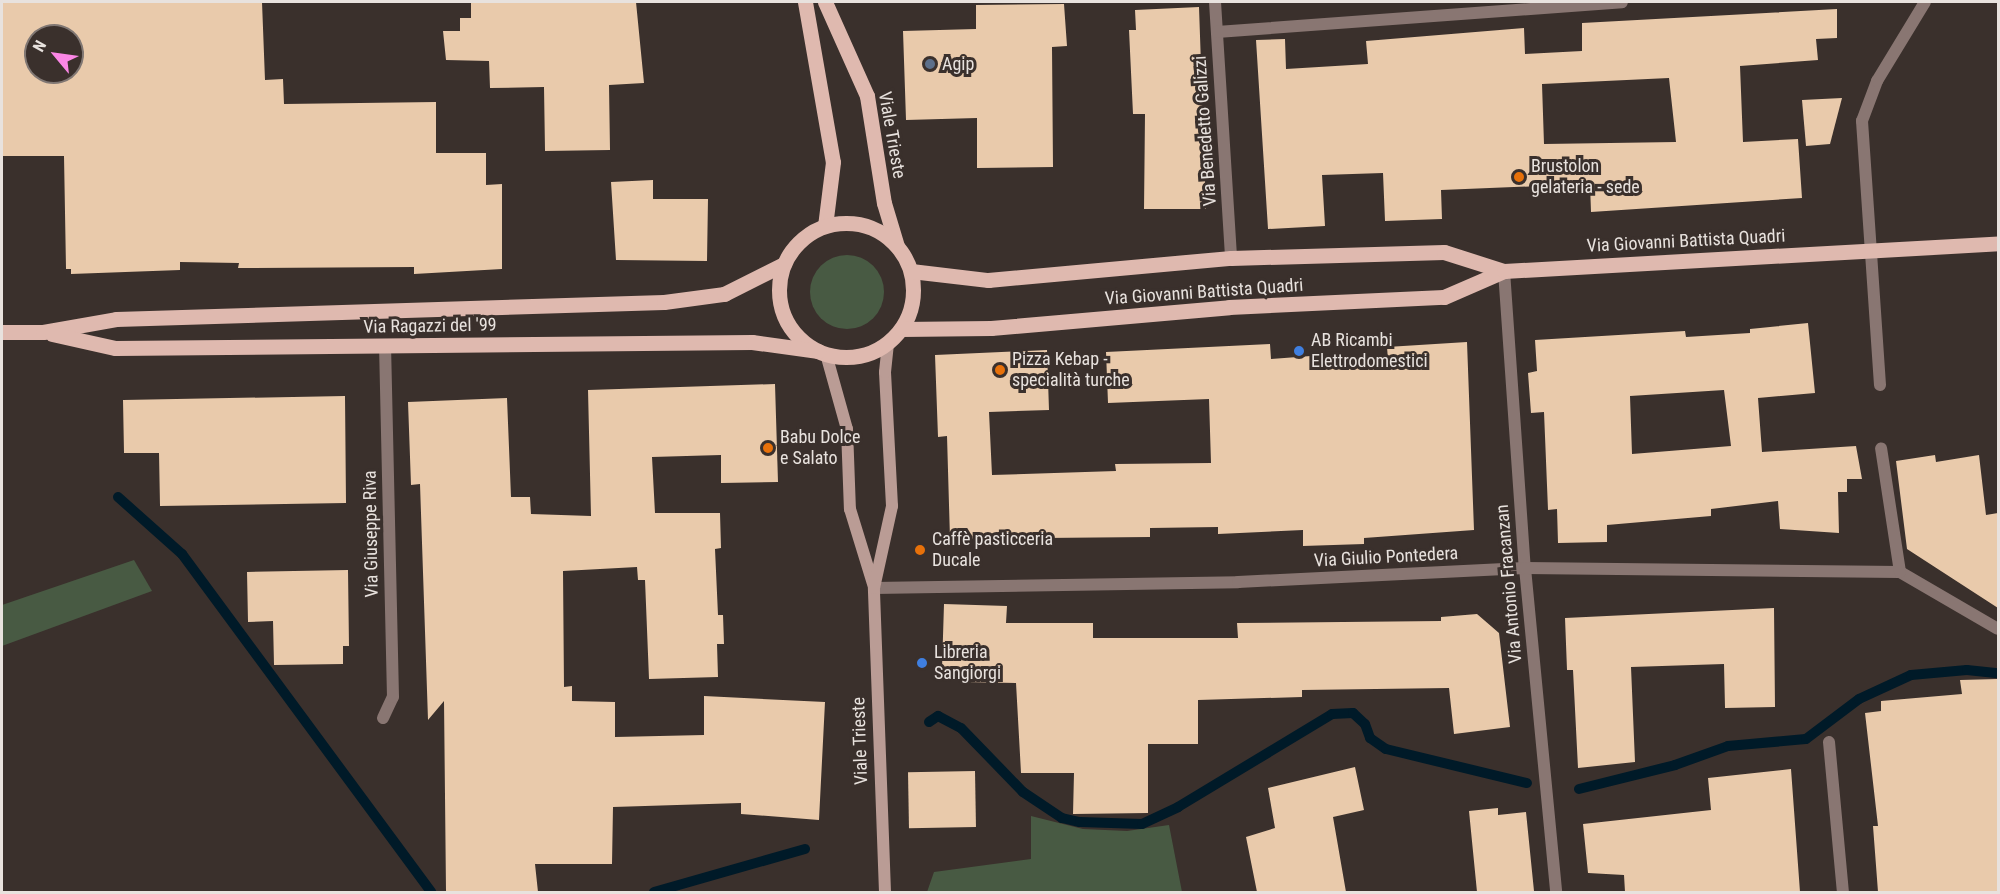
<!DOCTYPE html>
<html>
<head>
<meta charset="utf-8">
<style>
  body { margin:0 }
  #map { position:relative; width:2000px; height:894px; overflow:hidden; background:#3a302c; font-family:"Roboto Condensed",sans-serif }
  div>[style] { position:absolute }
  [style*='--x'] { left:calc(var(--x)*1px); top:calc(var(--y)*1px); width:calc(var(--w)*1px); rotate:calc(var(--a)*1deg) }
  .green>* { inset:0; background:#485a43 }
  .round { border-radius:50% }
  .stream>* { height:10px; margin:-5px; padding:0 5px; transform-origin:5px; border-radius:5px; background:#001a28 }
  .building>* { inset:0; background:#e9caab; transform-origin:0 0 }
  .street>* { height:12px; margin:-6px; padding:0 6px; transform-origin:6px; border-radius:6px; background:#897672 }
  .secondary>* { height:12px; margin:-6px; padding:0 6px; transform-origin:6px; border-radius:6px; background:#ba9c95 }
  .primary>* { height:15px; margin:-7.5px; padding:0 7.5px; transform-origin:7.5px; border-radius:7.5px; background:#dfb9af }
  .primary>.ring { margin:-7.5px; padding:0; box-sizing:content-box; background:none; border:15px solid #dfb9af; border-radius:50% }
  .dots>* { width:16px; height:16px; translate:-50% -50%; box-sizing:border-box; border:3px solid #3a302c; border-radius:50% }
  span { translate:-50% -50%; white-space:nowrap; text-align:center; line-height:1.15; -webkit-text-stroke:6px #3a302c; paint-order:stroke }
  .poi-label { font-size:18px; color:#e8e2de }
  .left { translate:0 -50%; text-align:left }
  .street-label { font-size:18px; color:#e8e2de }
  .frame { position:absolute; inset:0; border:3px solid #e8e2de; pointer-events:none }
  .north { position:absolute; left:24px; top:24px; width:60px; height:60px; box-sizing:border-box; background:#3a302c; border:2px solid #807773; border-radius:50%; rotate:299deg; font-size:16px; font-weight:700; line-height:24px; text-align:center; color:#e8e2de }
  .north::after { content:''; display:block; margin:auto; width:21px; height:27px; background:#fb87e6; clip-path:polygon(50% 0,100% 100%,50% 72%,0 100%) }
</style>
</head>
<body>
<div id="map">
  <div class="green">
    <div class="round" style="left:810px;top:255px;width:74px;height:74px"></div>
    <div style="clip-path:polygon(134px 560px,152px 591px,2px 646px,2px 605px)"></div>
    <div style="clip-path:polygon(1031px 816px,1083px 829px,1127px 831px,1169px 825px,1182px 892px,927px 892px,934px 872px,1031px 859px)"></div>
  </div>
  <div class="stream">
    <div style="--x:118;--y:497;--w:86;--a:41.7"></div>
    <div style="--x:182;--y:554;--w:420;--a:53.6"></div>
    <div style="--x:929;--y:722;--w:11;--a:-34"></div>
    <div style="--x:938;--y:716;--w:26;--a:28"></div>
    <div style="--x:961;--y:728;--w:89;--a:45.9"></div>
    <div style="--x:1023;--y:792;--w:47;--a:33.7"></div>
    <div style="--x:1062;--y:818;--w:18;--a:13"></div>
    <div style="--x:1080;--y:822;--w:62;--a:1.8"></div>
    <div style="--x:1142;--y:824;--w:40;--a:-25"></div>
    <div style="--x:1178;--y:807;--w:180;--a:-31.1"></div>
    <div style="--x:1332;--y:714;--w:21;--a:-3"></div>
    <div style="--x:1353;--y:713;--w:16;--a:43"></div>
    <div style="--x:1365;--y:724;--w:15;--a:70"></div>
    <div style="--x:1370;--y:738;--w:19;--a:35"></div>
    <div style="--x:1386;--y:749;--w:145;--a:13.6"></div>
    <div style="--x:1579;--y:789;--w:99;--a:-14"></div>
    <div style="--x:1675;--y:765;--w:56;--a:-19.7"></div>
    <div style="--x:1728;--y:746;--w:78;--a:-5.1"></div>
    <div style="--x:1806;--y:739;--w:66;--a:-37"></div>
    <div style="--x:1859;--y:699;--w:57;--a:-24.8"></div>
    <div style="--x:1911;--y:675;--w:56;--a:-5.1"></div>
    <div style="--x:1967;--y:670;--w:31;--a:6"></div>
    <div style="--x:654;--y:892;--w:157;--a:-15.9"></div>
  </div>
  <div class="building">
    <div style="clip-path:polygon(evenodd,2px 2px,262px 2px,265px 80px,283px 79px,284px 104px,436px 102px,436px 153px,486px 153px,486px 185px,502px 184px,502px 269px,414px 274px,414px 267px,238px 268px,239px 263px,180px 262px,180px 270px,71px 274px,71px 269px,66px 269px,64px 156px,2px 156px,2px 2px,36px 36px,72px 36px,72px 72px,36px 72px,36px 36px)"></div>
    <div style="clip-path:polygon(471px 2px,636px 2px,644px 83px,609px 85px,610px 150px,545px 151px,544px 87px,490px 88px,489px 61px,446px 60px,443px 31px,460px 31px,460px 18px,471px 18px)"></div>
    <div style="clip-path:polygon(1064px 4px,1067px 46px,1052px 47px,1053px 167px,977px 168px,977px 118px,906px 120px,903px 31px,976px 29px,976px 5px)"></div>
    <div style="clip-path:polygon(1199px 7px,1206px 209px,1144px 209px,1145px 114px,1133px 114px,1129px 30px,1136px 30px,1135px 10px)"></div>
    <div style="clip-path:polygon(evenodd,1837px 9px,1837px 38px,1816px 39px,1818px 60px,1740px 66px,1743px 142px,1798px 139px,1802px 198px,1591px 212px,1590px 184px,1441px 190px,1442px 219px,1385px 221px,1383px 173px,1322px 175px,1325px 226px,1268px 229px,1256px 40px,1285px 39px,1286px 69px,1368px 64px,1366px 41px,1524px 28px,1525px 54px,1582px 51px,1582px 23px,1837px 9px,1669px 78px,1676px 142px,1544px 144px,1542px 84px,1669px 78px)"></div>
    <div style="clip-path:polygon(1842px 98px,1830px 144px,1806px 146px,1802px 100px)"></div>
    <div style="clip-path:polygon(653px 180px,653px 199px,708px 199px,707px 261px,616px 260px,611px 182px)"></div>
    <div style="clip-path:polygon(evenodd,1808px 323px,1815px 393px,1758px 398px,1762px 452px,1856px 446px,1862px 479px,1847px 479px,1847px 492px,1838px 492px,1839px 533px,1780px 529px,1778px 501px,1711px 509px,1711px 516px,1607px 525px,1607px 542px,1558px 543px,1557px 509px,1548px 510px,1544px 412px,1531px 413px,1528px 373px,1537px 371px,1535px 340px,1685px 331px,1686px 337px,1750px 333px,1750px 329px,1808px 323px,1724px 390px,1731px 446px,1632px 454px,1630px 396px,1724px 390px)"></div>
    <div style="clip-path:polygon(1467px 342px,1474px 530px,1364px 538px,1364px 544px,1303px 546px,1303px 530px,1218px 534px,1218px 527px,1150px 528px,1150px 537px,950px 539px,947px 436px,938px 437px,935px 355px,1047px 350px,1049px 410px,989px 412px,992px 475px,1116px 471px,1115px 464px,1211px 463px,1209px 399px,1108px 403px,1106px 352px,1270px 344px,1271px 359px,1324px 355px,1325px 364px,1388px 360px,1387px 347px)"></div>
    <div style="clip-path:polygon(775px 384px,778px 482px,721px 483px,721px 455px,652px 457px,655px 513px,720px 513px,721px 548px,715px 549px,718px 615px,723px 615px,724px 644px,717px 644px,718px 677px,649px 679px,645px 580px,638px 580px,637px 567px,563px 571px,564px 687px,572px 686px,572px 701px,615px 702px,615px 737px,704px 735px,704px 696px,825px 702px,819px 820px,741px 814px,741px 803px,613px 807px,612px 864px,535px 864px,538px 892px,446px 892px,444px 701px,428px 720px,420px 484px,411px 485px,408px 402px,507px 398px,511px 497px,530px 497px,531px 514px,591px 516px,588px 390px)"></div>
    <div style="clip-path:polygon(345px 396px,346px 503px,160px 506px,159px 453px,124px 453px,123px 400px)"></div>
    <div style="clip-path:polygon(1935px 455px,1936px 462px,1979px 455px,1986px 515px,1998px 513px,1998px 608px,1907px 549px,1896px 461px)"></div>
    <div style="clip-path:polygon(348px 570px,349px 646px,343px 646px,343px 664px,274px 665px,273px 621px,248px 622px,247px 572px)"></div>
    <div style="clip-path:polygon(944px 604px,1007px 606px,1006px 623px,1093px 623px,1093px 638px,1238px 638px,1237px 623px,1441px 621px,1441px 617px,1477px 614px,1499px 633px,1510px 727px,1454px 734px,1449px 688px,1302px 690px,1302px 697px,1198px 700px,1198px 744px,1148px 744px,1148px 813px,1073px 814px,1074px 773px,1021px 773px,1016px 683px,964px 682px,964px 669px,942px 668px)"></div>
    <div style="clip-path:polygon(1774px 608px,1775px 707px,1725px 708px,1724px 664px,1631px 667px,1635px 762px,1578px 768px,1573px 670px,1567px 670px,1565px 618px)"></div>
    <div style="clip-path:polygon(1998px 679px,1998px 892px,1878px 892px,1873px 826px,1878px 826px,1865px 713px,1881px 711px,1881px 701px,1962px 694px,1960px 680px)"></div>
    <div style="clip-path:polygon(1355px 767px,1364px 810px,1333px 817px,1346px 892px,1257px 892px,1246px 837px,1275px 828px,1268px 788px)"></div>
    <div style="clip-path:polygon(1791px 769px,1800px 892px,1625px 892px,1624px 875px,1588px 873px,1583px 824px,1711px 810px,1708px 778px)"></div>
    <div style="left:975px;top:771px;width:56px;height:67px;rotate:89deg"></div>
    <div style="clip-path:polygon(1498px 808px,1498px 815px,1526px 812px,1534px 891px,1477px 892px,1469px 811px)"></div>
  </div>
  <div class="street">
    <div style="--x:1215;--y:2;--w:256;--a:86.4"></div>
    <div style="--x:1217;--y:32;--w:406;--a:-4.2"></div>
    <div style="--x:1504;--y:271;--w:298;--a:86"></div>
    <div style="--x:1525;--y:568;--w:325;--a:84.5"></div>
    <div style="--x:1880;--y:385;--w:265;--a:-93.9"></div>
    <div style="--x:1862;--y:121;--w:43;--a:-69.4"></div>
    <div style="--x:1877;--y:81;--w:92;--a:-58.7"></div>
    <div style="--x:1900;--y:572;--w:113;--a:30.2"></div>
    <div style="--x:874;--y:588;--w:364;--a:-0.9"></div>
    <div style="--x:1238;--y:582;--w:287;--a:-2.8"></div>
    <div style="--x:1525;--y:568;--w:375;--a:0.6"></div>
    <div style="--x:1900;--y:572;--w:125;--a:-98.7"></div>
    <div style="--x:383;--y:718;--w:23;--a:-65"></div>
    <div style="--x:393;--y:697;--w:351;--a:-91.3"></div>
    <div style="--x:1829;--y:742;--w:151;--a:84.7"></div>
  </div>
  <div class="secondary">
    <div style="--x:826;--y:354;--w:78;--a:74.4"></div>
    <div style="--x:847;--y:429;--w:80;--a:87.9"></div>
    <div style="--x:850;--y:509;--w:82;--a:72.9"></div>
    <div style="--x:885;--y:892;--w:304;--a:-92.1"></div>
    <div style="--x:874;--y:588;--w:84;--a:-77.6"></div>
    <div style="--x:892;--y:506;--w:134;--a:-93"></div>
    <div style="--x:885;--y:372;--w:30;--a:-84"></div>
  </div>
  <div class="primary">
    <div style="--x:805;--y:2;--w:162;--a:80.1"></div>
    <div style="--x:833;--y:162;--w:64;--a:97.1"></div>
    <div style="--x:825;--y:2;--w:103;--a:65.9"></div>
    <div style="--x:867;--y:96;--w:108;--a:81"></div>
    <div style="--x:884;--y:203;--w:45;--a:73.2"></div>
    <div class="ring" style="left:779px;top:223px;width:119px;height:119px"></div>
    <div style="--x:911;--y:271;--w:78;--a:6.7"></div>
    <div style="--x:988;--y:280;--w:244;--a:-5.2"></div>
    <div style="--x:1231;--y:258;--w:213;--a:-1.6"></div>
    <div style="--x:1444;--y:252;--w:63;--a:17.6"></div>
    <div style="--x:901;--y:329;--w:90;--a:-0.6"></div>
    <div style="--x:991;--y:328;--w:239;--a:-5"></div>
    <div style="--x:1229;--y:307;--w:215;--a:-2.7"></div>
    <div style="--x:1444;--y:297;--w:65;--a:-23.4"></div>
    <div style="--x:1504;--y:271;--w:495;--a:-3.2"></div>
    <div style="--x:2;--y:332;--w:41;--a:0"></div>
    <div style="--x:43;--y:332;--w:74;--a:-10.1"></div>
    <div style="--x:116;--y:319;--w:548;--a:-1.78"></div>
    <div style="--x:664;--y:302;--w:61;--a:-7.6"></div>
    <div style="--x:724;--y:294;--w:67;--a:-26.6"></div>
    <div style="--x:52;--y:334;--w:65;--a:12.5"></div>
    <div style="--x:115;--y:348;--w:637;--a:-0.54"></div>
    <div style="--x:752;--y:342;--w:67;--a:7.8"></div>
  </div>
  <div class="dots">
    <div style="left:930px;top:64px;background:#5c6f8a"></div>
    <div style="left:1519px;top:177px;background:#e8710a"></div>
    <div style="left:1299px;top:351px;background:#3f7fe0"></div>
    <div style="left:1000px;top:370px;background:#e8710a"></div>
    <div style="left:768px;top:448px;background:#e8710a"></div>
    <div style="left:920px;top:550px;background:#e8710a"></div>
    <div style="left:922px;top:663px;background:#3f7fe0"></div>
  </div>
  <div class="poi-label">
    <span class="left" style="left:942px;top:64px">Agip</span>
    <span class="left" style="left:1531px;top:177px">Brustolon<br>gelateria - sede</span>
    <span class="left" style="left:1311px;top:351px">AB Ricambi<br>Elettrodomestici</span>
    <span class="left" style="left:1012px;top:370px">Pizza Kebap -<br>specialità turche</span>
    <span class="left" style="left:780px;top:448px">Babu Dolce<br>e Salato</span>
    <span class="left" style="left:932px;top:550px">Caffè pasticceria<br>Ducale</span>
    <span class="left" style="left:934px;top:663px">Libreria<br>Sangiorgi</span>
  </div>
  <div class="street-label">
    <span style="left:1205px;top:131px;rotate:-94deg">Via Benedetto Galizzi</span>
    <span style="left:892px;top:135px;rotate:80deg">Viale Trieste</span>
    <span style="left:1686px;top:241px;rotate:-3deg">Via Giovanni Battista Quadri</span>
    <span style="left:1204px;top:292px;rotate:-4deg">Via Giovanni Battista Quadri</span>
    <span style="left:430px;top:326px;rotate:-1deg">Via Ragazzi del '99</span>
    <span style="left:371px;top:534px;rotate:-91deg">Via Giuseppe Riva</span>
    <span style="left:1386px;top:557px;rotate:-3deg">Via Giulio Pontedera</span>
    <span style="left:1509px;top:584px;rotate:-95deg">Via Antonio Fracanzan</span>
    <span style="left:860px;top:741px;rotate:-92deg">Viale Trieste</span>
  </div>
  <div class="frame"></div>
  <div class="north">N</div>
</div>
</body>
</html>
